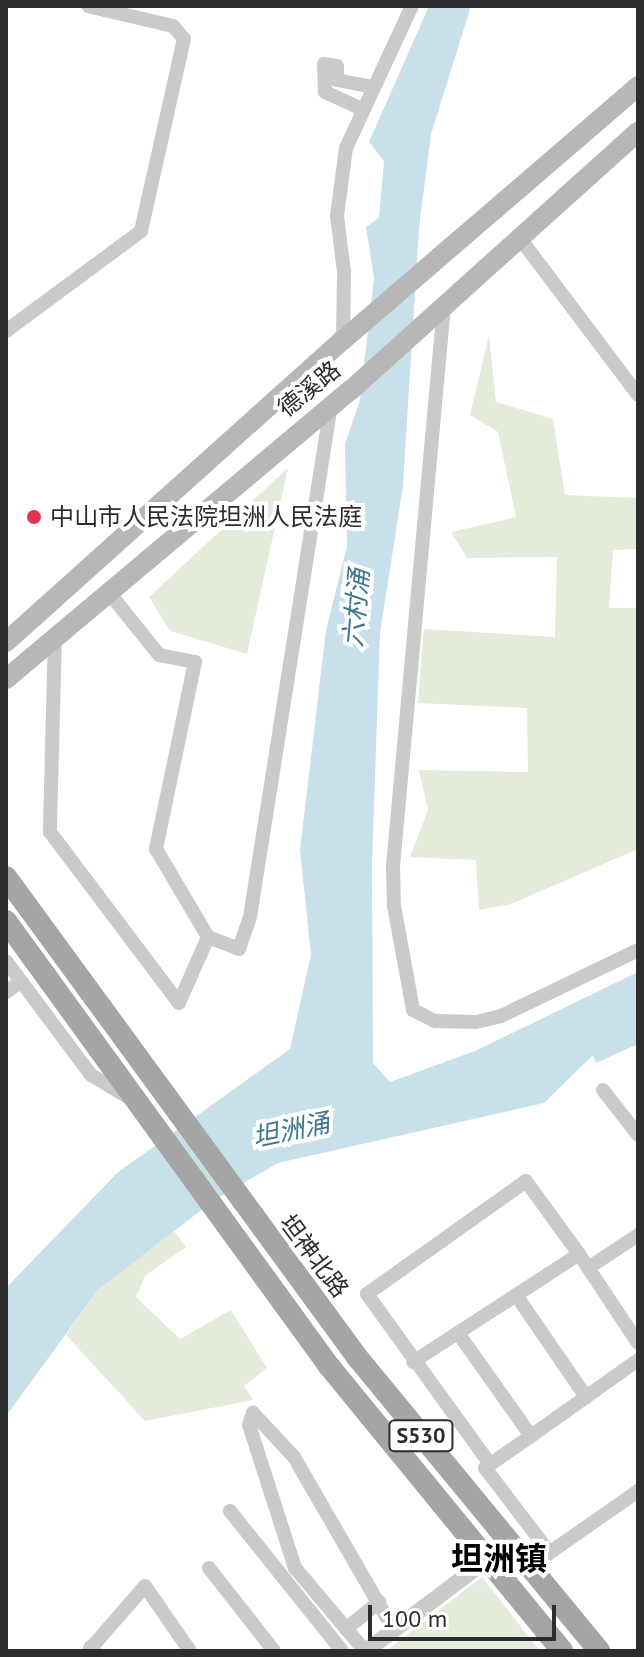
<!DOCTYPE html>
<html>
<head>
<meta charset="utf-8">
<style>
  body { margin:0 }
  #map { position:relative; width:644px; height:1657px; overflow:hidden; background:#fff; font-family:"PT Sans","Noto Sans SC",sans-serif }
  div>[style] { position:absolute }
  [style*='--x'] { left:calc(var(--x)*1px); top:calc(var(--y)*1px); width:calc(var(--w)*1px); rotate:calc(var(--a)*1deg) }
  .green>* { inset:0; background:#e5ebdb }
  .water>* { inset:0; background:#c8e0ea }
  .minor>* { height:14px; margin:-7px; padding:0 7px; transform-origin:7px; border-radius:7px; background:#cacaca }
  .tertiary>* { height:16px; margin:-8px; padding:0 8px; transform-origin:8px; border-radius:8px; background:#cacaca }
  .secondary>* { height:20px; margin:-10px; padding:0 10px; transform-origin:10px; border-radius:10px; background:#b7b7b7 }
  .primary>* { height:22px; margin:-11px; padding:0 11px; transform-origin:11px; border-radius:11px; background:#a5a5a5 }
  .dots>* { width:22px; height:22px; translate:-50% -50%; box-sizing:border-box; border:4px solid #fff; border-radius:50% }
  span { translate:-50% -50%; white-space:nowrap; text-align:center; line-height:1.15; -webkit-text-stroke:8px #fff; paint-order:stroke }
  .shield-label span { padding:2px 6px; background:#fff; border:2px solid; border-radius:6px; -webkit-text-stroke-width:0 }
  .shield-label { font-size:22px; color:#2d2d2d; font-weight:700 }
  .street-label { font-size:24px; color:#2d2d2d }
  .poi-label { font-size:24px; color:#2d2d2d }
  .left { translate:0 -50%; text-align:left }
  .water-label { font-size:26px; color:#3e778d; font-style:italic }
  .district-label { font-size:32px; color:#000; font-weight:700 }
  .frame { position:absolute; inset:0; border:8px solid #2d2d2d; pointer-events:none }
  .scale { position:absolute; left:368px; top:1605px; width:188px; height:36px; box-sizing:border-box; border:4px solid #2d2d2d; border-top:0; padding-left:10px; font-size:24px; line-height:28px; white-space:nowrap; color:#2d2d2d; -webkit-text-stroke:6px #fff; paint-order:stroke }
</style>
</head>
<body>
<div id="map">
  <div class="green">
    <div style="clip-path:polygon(489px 335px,496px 402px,553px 419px,565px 495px,638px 498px,638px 549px,613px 550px,609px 608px,638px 608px,638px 849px,511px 904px,479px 910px,476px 860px,410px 857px,428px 810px,419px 770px,528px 772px,527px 708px,418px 703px,424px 629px,555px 637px,557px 557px,467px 558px,451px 532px,516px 517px,498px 432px,470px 415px)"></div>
    <div style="clip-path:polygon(288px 468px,247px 654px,170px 631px,149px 597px)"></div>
    <div style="clip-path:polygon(174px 1231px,186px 1247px,145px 1276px,136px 1297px,180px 1339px,231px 1310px,267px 1368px,244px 1386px,253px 1400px,145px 1421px,66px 1335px,98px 1290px)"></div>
    <div style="clip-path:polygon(482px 1577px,540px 1651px,386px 1651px)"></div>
  </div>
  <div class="water">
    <div style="clip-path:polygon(429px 6px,471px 6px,431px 134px,419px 228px,403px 486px,380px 633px,372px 863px,373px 1063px,390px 1082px,475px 1051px,638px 972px,638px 1044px,596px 1063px,593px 1055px,544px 1103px,278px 1163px,213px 1201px,98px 1290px,6px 1416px,6px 1288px,117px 1173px,290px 1049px,311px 955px,300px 850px,326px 630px,347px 546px,345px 444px,360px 400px,374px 278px,366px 227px,379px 218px,384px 161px,369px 142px)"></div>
  </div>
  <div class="minor">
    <div style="--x:362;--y:109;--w:41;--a:-155.3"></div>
    <div style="--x:325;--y:92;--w:28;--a:-92"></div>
    <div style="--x:324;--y:64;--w:13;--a:9"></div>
    <div style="--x:337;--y:66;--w:14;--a:90"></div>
    <div style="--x:337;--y:80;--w:38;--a:11"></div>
    <div style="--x:519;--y:237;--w:198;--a:53"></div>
    <div style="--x:444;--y:306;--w:562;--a:95.2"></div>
    <div style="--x:393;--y:866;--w:40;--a:88.6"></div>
    <div style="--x:394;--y:906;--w:106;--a:79.6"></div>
    <div style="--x:413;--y:1010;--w:25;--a:27"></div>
    <div style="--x:435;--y:1021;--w:41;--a:1.4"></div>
    <div style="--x:476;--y:1022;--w:26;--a:-13"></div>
    <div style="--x:501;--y:1016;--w:152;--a:-25.7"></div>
    <div style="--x:6;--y:331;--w:168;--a:-36.5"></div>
    <div style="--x:141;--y:231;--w:197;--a:-77.4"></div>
    <div style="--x:184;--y:39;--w:17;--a:-130"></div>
    <div style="--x:173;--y:26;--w:87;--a:-166.8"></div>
    <div style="--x:343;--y:340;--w:68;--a:-89.2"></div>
    <div style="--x:344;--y:272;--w:56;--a:-97.1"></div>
    <div style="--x:337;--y:216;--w:69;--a:-82.5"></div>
    <div style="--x:346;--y:148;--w:157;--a:-65.1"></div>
    <div style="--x:107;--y:590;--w:83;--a:51.3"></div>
    <div style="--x:159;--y:655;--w:37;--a:11"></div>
    <div style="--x:195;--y:662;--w:191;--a:101.8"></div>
    <div style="--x:156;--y:849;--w:102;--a:59.4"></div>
    <div style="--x:55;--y:635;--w:197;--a:91.5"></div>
    <div style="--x:50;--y:832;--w:214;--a:53"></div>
    <div style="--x:179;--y:1003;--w:72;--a:-66.3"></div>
    <div style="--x:208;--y:937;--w:33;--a:21"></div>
    <div style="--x:239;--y:949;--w:34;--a:-71"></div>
    <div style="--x:250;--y:917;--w:518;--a:-81.01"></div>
    <div style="--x:6;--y:961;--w:142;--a:53.3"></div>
    <div style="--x:91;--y:1075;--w:49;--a:30.8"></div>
    <div style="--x:6;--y:992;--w:17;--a:-36"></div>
    <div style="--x:603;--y:1090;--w:57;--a:52.1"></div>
    <div style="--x:588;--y:1268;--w:60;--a:-33.4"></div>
    <div style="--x:516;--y:1295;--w:124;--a:55.5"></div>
    <div style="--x:458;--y:1333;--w:126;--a:54.7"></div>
    <div style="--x:531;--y:1436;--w:56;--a:145.2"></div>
    <div style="--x:485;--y:1468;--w:106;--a:52.7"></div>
    <div style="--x:413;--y:1362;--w:198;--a:-33"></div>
    <div style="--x:579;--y:1254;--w:107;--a:56.5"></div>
    <div style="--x:531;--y:1436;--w:131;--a:-35.4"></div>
    <div style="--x:490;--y:1464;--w:210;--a:-125.9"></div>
    <div style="--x:367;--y:1294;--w:195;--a:-35.4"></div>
    <div style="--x:526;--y:1181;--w:90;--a:54"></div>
    <div style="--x:230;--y:1511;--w:179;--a:51.3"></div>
    <div style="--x:542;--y:1558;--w:117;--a:-34.9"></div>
    <div style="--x:209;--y:1568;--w:105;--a:51.9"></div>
    <div style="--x:346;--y:1629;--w:43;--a:-39.3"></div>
    <div style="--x:91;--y:1648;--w:82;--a:-48.9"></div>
    <div style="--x:145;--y:1586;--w:79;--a:55.3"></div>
    <div style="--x:365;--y:1651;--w:109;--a:-130.1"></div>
    <div style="--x:295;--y:1568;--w:150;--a:-107.8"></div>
    <div style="--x:249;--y:1425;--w:13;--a:-72"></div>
    <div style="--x:253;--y:1413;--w:60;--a:47"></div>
    <div style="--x:294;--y:1457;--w:200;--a:60"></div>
  </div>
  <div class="tertiary">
    <div style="--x:91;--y:1648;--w:4;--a:56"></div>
    <div style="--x:366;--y:1651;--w:148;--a:-37"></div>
  </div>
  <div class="secondary">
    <div style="--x:6;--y:642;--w:453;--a:-41.9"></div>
    <div style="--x:343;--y:340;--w:389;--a:-40.7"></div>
    <div style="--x:6;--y:679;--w:450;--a:-40"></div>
    <div style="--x:351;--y:390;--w:386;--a:-42"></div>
  </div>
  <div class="primary">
    <div style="--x:6;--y:877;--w:595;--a:53.82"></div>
    <div style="--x:357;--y:1357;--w:381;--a:50.5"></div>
    <div style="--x:6;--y:921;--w:550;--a:54.03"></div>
    <div style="--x:329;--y:1366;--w:368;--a:50.7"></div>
  </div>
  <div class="dots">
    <div style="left:34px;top:517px;background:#e03452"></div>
  </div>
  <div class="shield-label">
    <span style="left:421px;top:1436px">S530</span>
  </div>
  <div class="street-label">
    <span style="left:309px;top:389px;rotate:-39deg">德溪路</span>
    <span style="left:314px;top:1256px;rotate:53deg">坦神北路</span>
  </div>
  <div class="poi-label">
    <span class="left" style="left:50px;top:517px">中山市人民法院坦洲人民法庭</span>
  </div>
  <div class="water-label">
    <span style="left:356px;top:608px;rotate:-85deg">六村涌</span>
    <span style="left:291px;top:1130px;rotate:-12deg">坦洲涌</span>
  </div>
  <div class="district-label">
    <span style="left:499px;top:1558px">坦洲镇</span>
  </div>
  <div class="frame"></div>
  <div class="scale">100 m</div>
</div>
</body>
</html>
